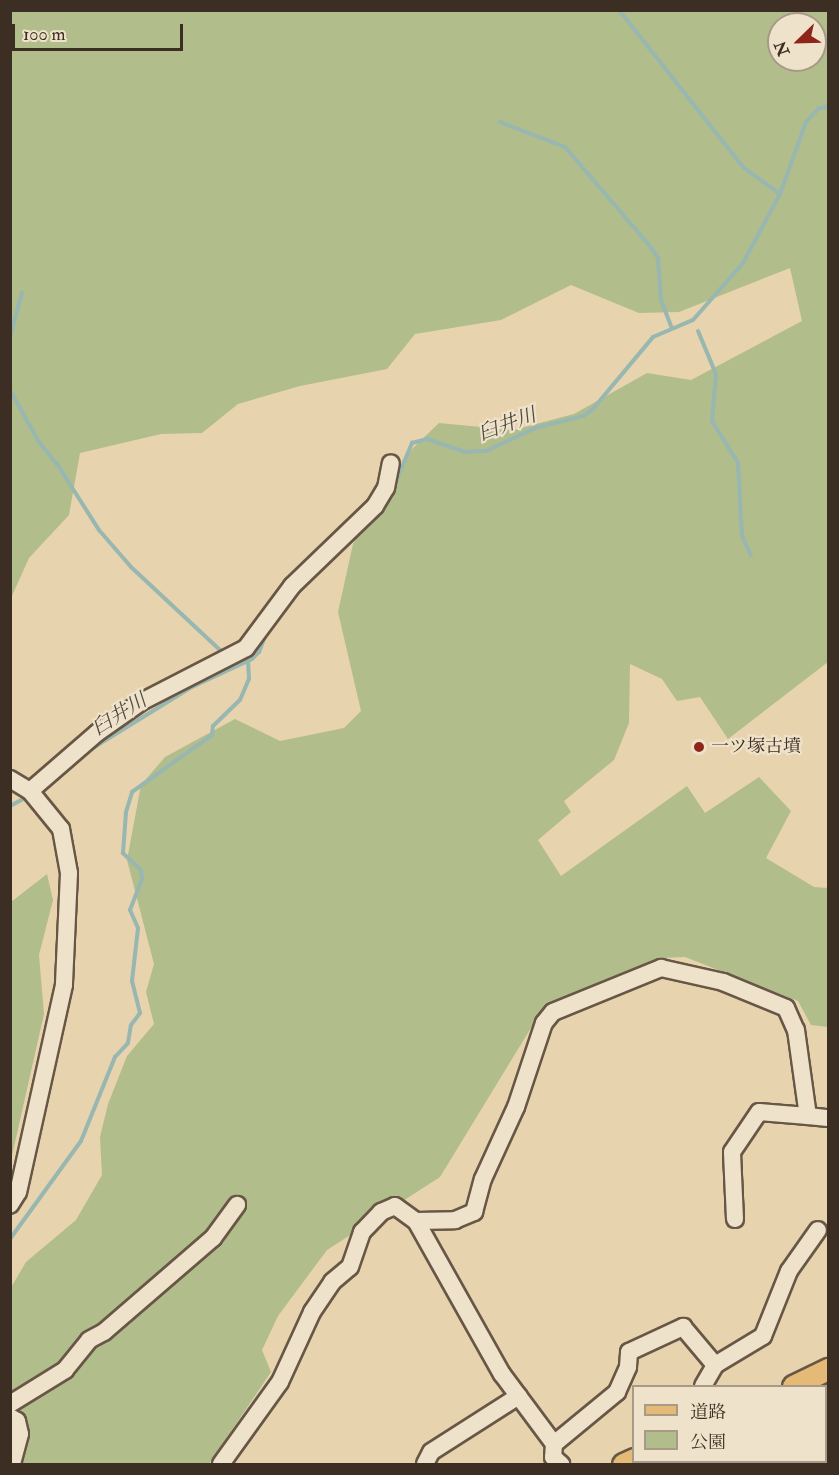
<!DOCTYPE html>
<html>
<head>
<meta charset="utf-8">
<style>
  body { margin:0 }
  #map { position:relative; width:839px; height:1475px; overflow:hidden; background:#e7d3ad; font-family:"IM FELL Double Pica","Noto Serif JP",serif }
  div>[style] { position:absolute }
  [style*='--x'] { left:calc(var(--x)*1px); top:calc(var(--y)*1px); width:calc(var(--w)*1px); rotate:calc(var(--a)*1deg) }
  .green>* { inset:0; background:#b2bd8c }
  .stream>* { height:4px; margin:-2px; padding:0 2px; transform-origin:2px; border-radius:2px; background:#97b7b0 }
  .roads { filter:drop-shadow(2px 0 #685746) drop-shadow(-2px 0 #685746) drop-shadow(0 2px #685746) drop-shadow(0 -2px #685746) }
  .minor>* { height:16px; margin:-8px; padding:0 8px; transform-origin:8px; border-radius:8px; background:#efe2ca }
  .major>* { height:21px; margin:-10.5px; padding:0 10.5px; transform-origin:10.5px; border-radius:10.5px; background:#e4ba76 }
  .dots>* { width:16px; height:16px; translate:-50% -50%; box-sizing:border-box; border:3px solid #efe2ca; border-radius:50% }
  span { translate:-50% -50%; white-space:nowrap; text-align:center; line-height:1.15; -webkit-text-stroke:4.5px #efe2ca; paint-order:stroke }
  .poi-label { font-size:18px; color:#3d2e23 }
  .left { translate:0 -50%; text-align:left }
  .water-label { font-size:20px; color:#4f493f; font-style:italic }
  .frame { position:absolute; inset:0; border:12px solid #3d2e23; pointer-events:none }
  .legend { position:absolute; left:632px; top:1385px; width:195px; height:78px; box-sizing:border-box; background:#efe2ca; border:2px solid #a89a87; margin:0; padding:8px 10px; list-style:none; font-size:18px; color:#3d2e23 }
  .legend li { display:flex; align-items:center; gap:12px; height:30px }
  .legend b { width:30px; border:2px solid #a89a87 }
  .north { position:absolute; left:767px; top:12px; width:60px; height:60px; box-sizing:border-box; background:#efe2ca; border:2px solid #a89a87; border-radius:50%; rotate:247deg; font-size:16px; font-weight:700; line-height:24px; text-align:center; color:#3d2e23 }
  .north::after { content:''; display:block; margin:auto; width:21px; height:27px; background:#8f2418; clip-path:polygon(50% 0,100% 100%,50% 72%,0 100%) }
  .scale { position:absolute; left:12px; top:24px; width:171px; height:27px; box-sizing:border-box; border:3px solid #3d2e23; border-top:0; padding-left:8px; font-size:18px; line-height:21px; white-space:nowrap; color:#3d2e23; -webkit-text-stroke:4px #efe2ca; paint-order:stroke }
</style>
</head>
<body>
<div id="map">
  <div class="green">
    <div style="clip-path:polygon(evenodd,11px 11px,828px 11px,828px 662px,728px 739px,700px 697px,677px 701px,662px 679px,630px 664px,629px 723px,614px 760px,564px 801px,571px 812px,538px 840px,561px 876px,687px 786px,705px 813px,759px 777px,791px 811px,766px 858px,814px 887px,828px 888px,828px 1027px,811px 1025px,798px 1001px,685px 957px,662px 958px,545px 1005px,440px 1177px,327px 1250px,278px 1316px,262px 1350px,271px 1372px,209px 1464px,11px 1464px,10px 1289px,26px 1262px,76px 1220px,102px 1175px,100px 1137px,108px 1104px,127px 1056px,154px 1024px,146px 992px,154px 964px,127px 860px,141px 785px,165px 757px,235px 719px,280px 741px,344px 728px,361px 711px,338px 612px,353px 544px,412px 449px,439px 423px,513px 430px,574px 414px,647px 373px,691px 380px,802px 321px,790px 268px,679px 312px,639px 313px,571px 285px,501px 320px,415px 334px,387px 369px,300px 386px,238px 404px,202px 433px,161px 434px,80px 453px,69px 515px,29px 558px,11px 598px,11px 11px,779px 24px,815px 24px,815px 60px,779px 60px,779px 24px)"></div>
    <div style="clip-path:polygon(47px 874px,53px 900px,39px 955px,44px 1014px,11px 1160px,11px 902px)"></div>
  </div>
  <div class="stream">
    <div style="--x:619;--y:10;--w:201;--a:51.7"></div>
    <div style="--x:744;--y:168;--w:44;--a:35.8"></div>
    <div style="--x:500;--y:122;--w:70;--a:21"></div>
    <div style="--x:565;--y:147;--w:129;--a:49.4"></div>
    <div style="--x:649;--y:245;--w:16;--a:55"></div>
    <div style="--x:658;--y:258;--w:42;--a:85.9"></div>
    <div style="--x:661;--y:300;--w:30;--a:69"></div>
    <div style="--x:698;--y:331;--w:47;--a:67.3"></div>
    <div style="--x:716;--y:374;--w:47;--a:94.9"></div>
    <div style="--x:712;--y:421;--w:49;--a:58.2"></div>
    <div style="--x:738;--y:463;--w:73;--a:86.9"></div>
    <div style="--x:742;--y:536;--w:21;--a:65"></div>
    <div style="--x:10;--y:337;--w:46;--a:-74.7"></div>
    <div style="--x:10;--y:390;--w:60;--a:60.9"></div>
    <div style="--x:39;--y:442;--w:32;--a:51"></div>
    <div style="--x:59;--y:467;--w:75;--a:57.6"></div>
    <div style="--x:99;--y:530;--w:49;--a:49.1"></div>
    <div style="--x:131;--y:567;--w:122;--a:43"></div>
    <div style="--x:389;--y:498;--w:60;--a:-67.3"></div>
    <div style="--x:412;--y:443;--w:16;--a:-15"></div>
    <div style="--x:427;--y:439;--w:39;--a:19"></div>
    <div style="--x:464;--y:452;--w:22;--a:-3"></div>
    <div style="--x:486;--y:451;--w:54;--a:-25.1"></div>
    <div style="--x:535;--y:428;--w:49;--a:-14"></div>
    <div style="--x:583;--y:416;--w:11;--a:-34"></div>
    <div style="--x:592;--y:410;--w:95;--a:-50.1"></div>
    <div style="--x:653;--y:337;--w:43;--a:-23"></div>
    <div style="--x:693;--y:320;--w:76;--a:-48.7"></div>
    <div style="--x:743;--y:263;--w:78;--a:-61.8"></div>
    <div style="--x:780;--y:194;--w:77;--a:-70.1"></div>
    <div style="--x:806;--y:122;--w:19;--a:-47"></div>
    <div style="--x:819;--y:108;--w:9;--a:-6"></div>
    <div style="--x:88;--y:751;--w:120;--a:-31.7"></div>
    <div style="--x:190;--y:688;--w:68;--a:-25.1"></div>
    <div style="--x:252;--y:659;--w:10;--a:-45"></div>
    <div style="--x:259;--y:652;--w:22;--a:-69"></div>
    <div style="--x:10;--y:806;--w:15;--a:-28"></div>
    <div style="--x:10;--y:1239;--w:121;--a:-54.1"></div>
    <div style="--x:81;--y:1141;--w:91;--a:-68"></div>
    <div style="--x:115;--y:1057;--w:19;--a:-47"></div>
    <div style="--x:128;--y:1043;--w:18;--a:-81"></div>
    <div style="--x:131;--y:1025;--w:15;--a:-53"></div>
    <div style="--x:140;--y:1013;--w:33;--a:-104"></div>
    <div style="--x:132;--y:981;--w:53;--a:-83.5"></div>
    <div style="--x:138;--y:928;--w:20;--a:-114"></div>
    <div style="--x:130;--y:910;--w:33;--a:-69"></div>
    <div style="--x:142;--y:879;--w:9;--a:-96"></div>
    <div style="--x:141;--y:870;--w:25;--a:-137"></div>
    <div style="--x:123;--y:853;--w:41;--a:-85.8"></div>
    <div style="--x:126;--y:812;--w:21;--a:-73"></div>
    <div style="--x:132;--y:792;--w:98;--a:-35.5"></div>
    <div style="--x:212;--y:735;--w:9;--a:-84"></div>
    <div style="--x:213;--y:726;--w:37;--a:-44"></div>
    <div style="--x:240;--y:700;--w:23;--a:-67"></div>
    <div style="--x:249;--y:679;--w:18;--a:-93"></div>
    <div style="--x:826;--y:1459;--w:4;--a:-56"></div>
    <div style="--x:821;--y:1464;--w:4;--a:-34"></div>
  </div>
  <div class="roads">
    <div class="minor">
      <div style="--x:10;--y:779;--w:23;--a:31"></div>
      <div style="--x:30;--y:791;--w:49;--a:50.8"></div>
      <div style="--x:61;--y:829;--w:45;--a:79.7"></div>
      <div style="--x:69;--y:873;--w:112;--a:92.6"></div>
      <div style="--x:64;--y:985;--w:212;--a:102.5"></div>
      <div style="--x:18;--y:1192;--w:15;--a:122"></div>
      <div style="--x:30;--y:791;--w:89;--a:-40.9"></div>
      <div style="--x:97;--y:733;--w:54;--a:-35.2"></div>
      <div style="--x:141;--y:702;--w:118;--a:-27.2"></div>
      <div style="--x:246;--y:648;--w:77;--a:-53.4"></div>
      <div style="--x:292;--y:586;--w:115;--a:-43.9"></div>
      <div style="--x:375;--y:506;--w:21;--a:-59"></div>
      <div style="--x:386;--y:488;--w:25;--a:-79"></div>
      <div style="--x:735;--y:1219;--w:67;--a:-92.6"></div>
      <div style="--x:732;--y:1152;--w:48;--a:-56"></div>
      <div style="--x:759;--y:1112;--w:49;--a:4.7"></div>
      <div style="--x:416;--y:1221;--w:39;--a:-1"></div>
      <div style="--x:455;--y:1220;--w:21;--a:-23"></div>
      <div style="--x:474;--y:1212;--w:34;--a:-75"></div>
      <div style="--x:483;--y:1179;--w:79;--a:-65.4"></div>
      <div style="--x:516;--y:1107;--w:89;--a:-71.6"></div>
      <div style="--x:544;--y:1023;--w:14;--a:-51"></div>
      <div style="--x:553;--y:1012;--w:117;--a:-22.2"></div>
      <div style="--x:661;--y:968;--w:64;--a:12.7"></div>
      <div style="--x:723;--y:982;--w:68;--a:22.4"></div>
      <div style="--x:786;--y:1008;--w:24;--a:66"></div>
      <div style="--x:796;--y:1030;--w:87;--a:82.1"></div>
      <div style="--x:808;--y:1116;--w:20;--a:6"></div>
      <div style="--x:703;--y:1386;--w:24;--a:-60"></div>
      <div style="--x:715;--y:1365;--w:56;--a:-31.1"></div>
      <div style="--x:763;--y:1336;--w:70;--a:-68.2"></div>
      <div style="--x:789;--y:1271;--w:50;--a:-54.7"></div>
      <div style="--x:10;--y:1404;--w:65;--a:-31.7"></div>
      <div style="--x:65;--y:1370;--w:38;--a:-51"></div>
      <div style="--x:89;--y:1340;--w:17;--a:-28"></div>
      <div style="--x:104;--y:1332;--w:144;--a:-40.8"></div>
      <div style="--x:213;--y:1238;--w:41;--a:-54"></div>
      <div style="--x:10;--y:1417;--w:8;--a:30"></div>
      <div style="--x:17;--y:1421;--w:13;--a:77"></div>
      <div style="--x:20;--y:1434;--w:31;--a:105"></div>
      <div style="--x:554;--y:1444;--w:82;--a:-39.5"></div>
      <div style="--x:617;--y:1392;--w:27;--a:-66"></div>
      <div style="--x:628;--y:1367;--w:15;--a:-86"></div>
      <div style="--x:629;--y:1352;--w:60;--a:-24.8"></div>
      <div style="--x:683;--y:1327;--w:50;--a:49.9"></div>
      <div style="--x:221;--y:1464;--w:101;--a:-54.3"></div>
      <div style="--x:280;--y:1382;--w:77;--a:-65.4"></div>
      <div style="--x:312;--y:1312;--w:36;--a:-56"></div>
      <div style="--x:332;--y:1282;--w:23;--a:-40"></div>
      <div style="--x:350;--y:1267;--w:37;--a:-71"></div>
      <div style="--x:362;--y:1232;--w:28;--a:-46"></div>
      <div style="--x:381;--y:1212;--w:15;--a:-23"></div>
      <div style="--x:395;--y:1206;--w:26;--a:36"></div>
      <div style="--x:416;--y:1221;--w:176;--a:60.7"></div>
      <div style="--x:502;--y:1374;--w:87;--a:53.4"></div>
      <div style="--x:554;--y:1444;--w:13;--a:94"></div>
      <div style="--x:553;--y:1457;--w:11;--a:41"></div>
      <div style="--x:425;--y:1464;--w:13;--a:-63"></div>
      <div style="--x:431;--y:1452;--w:104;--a:-32.5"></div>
    </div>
    <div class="major">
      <div style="--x:793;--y:1386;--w:39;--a:-26"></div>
      <div style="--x:623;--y:1464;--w:12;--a:-24"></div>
    </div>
  </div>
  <div class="dots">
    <div style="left:699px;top:747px;background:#8f2418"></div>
  </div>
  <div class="poi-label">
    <span class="left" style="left:711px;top:747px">一ツ塚古墳</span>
  </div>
  <div class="water-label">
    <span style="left:507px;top:424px;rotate:-20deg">臼井川</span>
    <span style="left:119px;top:714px;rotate:-32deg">臼井川</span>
  </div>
  <div class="frame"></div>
  <ul class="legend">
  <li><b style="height:8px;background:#e4ba76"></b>道路</li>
  <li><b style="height:16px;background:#b2bd8c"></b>公園</li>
  </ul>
  <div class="north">N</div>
  <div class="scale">100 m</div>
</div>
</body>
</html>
